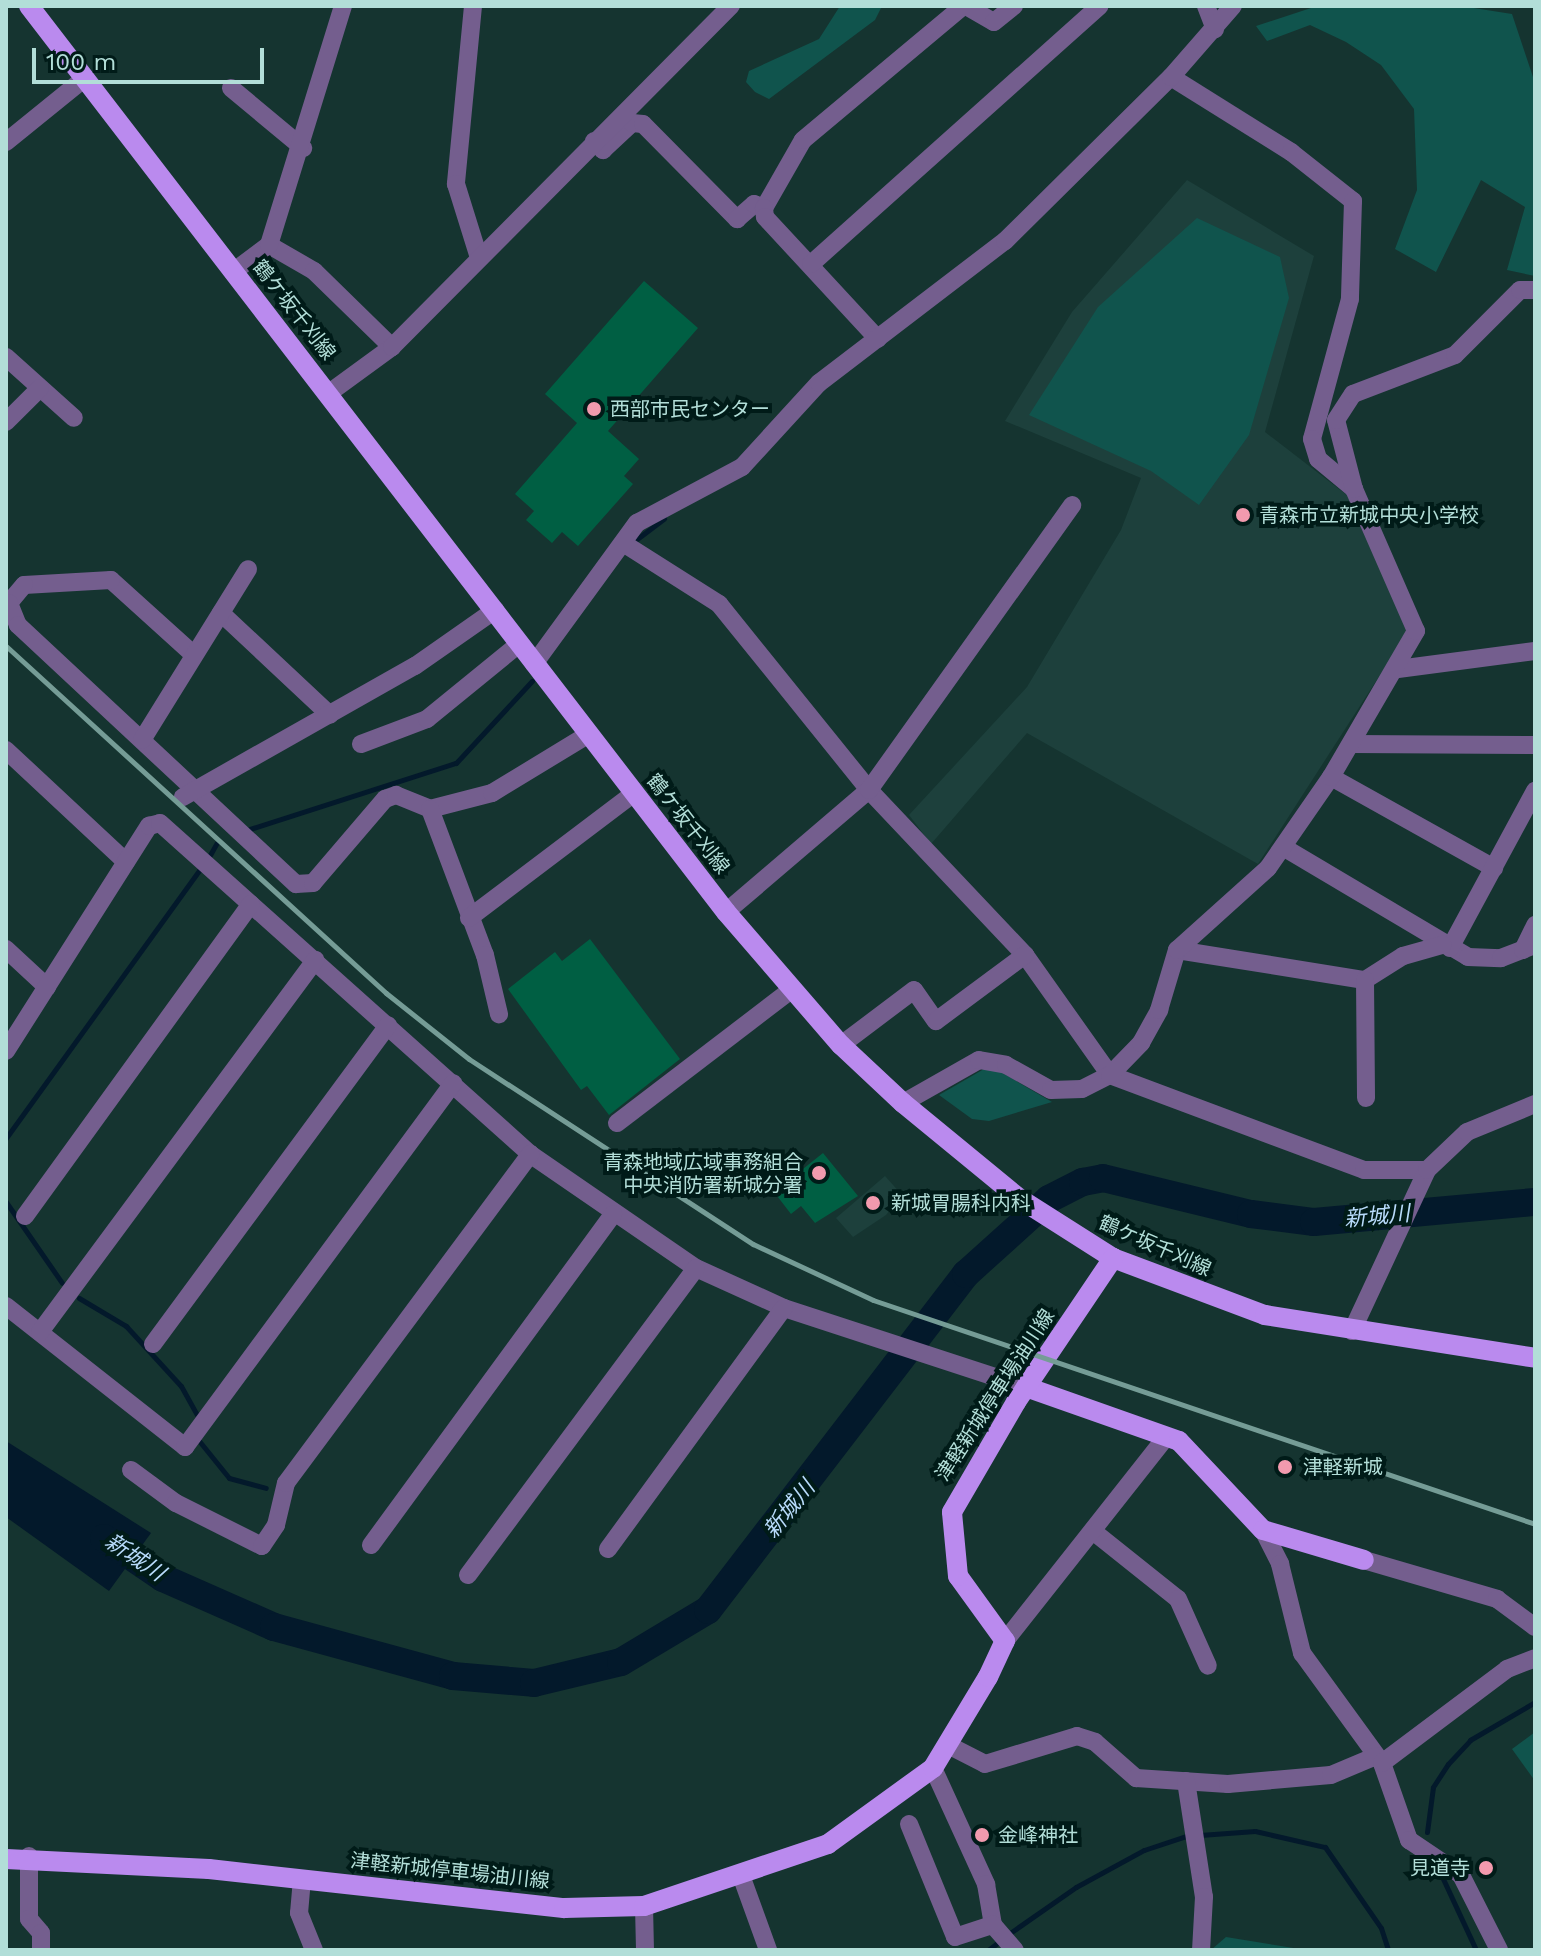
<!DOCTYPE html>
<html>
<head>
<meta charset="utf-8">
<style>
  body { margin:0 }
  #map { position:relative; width:1541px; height:1956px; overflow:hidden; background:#153430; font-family:"Work Sans","Noto Sans JP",sans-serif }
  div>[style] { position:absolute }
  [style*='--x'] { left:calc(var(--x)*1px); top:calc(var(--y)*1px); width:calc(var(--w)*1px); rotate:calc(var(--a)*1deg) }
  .built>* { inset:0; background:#1d403c }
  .green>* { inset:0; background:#10544d }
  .water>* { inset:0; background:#03192b }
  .stream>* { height:5px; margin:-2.5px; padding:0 2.5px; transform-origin:2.5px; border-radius:2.5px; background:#03192b }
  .river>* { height:28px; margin:-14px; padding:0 14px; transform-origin:14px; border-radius:14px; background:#03192b }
  .building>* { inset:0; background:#005f43 }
  .minor>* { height:18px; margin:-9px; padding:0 9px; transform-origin:9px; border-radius:9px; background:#745e8e }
  .major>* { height:20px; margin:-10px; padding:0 10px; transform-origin:10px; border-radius:10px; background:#ba8aee }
  .rail>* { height:5px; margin:-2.5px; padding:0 2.5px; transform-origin:2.5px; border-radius:2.5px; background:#759c96 }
  .dots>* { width:22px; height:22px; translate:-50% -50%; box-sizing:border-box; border:4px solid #001b18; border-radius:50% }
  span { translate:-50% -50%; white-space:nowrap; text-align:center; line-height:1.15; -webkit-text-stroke:8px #001b18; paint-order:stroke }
  .street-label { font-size:20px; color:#b2ded8 }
  .poi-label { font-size:20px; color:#b2ded8 }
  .left { translate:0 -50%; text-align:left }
  .right { translate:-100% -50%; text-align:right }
  .water-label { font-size:22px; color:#b8dbfb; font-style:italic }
  .frame { position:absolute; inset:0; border:8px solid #b2ded8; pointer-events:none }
  .scale { position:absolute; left:32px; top:48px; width:232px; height:36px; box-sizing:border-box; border:4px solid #b2ded8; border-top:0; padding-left:10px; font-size:24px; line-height:28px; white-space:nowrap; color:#b2ded8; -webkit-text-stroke:6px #001b18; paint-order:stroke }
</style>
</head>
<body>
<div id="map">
  <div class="built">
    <div style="clip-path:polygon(1187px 180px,1314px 256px,1265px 432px,1352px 499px,1409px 630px,1258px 864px,1027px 733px,931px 844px,909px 815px,1027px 687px,1121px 530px,1141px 478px,1005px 421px,1072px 312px)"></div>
    <div style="clip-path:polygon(885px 1176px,902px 1195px,886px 1215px,853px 1237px,836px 1218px)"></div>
  </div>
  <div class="green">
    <div style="clip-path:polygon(840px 6px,882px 6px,875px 20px,769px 99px,755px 92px,746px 82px,749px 71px,819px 39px)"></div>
    <div style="clip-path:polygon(1317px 6px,1461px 6px,1512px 14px,1535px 83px,1535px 276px,1507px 270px,1525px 207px,1481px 180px,1436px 272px,1395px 249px,1417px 190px,1414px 109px,1381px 65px,1346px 42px,1310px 25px,1267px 41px,1256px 26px)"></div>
    <div style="clip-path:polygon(1197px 218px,1280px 257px,1289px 298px,1249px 435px,1199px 505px,1151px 471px,1029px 415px,1098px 307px)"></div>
    <div style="clip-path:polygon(984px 1069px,999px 1071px,1052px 1102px,989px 1121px,972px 1119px,939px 1095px)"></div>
    <div style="clip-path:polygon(1535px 1732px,1535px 1781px,1512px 1749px)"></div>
    <div style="clip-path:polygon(1226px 1937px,1306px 1950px,1211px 1950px)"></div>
  </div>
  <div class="water">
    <div style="clip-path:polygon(6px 1441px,151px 1533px,109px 1591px,6px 1517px)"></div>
  </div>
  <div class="stream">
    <div style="--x:637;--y:539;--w:34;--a:-37"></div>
    <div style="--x:250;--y:829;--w:216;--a:-17.8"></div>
    <div style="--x:456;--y:763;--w:112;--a:-47.2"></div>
    <div style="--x:210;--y:855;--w:13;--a:-61"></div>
    <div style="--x:6;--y:1138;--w:333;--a:-54.2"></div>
    <div style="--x:6;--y:1202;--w:98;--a:55.3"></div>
    <div style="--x:79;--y:1298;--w:55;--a:30.8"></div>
    <div style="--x:126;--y:1326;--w:81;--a:47.5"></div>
    <div style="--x:181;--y:1386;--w:33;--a:61"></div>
    <div style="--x:200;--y:1442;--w:46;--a:51.1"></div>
    <div style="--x:229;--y:1478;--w:38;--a:15"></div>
    <div style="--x:1427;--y:1832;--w:45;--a:-82.4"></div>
    <div style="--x:1433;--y:1787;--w:27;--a:-57"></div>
    <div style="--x:1448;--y:1764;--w:33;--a:-47"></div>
    <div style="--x:1470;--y:1740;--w:75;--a:-30.3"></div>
    <div style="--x:1200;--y:1835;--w:55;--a:-4.2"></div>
    <div style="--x:1255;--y:1831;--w:72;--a:12.9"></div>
    <div style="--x:1325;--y:1847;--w:98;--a:55.3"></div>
    <div style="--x:1381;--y:1928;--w:23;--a:72"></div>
    <div style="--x:1438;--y:1868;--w:90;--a:65.1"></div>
    <div style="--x:1010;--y:1933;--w:80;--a:-34.9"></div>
    <div style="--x:1076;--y:1887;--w:77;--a:-28.6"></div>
    <div style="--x:1144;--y:1850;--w:44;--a:-18.4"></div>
    <div style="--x:988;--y:1950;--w:15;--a:-37"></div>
  </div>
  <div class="river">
    <div style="--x:104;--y:1538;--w:71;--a:34.1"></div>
    <div style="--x:163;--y:1578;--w:121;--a:23.8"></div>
    <div style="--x:274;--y:1627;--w:186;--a:15.3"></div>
    <div style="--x:453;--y:1676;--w:81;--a:4.9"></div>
    <div style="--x:534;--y:1683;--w:89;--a:-13.6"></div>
    <div style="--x:621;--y:1662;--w:101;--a:-30.9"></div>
    <div style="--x:708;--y:1610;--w:424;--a:-52.5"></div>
    <div style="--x:966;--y:1274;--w:112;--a:-42.1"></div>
    <div style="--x:1049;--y:1199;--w:38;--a:-27"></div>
    <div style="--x:1083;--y:1182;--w:20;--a:-11"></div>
    <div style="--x:1103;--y:1178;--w:152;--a:13.7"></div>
    <div style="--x:1251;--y:1214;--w:64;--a:7.2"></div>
    <div style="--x:1314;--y:1222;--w:222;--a:-5.2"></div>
  </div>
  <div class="building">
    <div style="clip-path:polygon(644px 281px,698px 328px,608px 431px,639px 459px,624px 476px,633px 484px,578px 546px,562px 532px,552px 543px,526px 520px,534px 511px,515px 494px,577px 423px,545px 394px)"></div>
    <div style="clip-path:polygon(590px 939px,680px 1059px,609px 1115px,587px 1086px,581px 1090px,508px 989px,555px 952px,562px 961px)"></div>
    <div style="clip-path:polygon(823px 1153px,858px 1196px,815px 1223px,801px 1206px,791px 1214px,774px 1192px)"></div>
  </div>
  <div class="minor">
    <div style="--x:473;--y:6;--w:179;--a:95.5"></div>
    <div style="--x:456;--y:184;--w:77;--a:72.7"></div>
    <div style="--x:966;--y:6;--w:32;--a:30"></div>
    <div style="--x:994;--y:22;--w:26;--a:-39"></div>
    <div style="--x:1206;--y:6;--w:25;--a:69"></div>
    <div style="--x:1171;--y:77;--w:142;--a:32"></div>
    <div style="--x:1291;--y:152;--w:79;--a:38.3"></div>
    <div style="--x:1353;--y:201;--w:98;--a:91.8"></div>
    <div style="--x:1350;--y:299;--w:145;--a:105.2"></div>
    <div style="--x:1312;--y:439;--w:21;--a:73"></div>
    <div style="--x:1318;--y:459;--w:47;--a:39.8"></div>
    <div style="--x:231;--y:88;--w:94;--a:39.8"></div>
    <div style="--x:594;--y:141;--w:13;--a:45"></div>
    <div style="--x:603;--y:150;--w:40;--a:-43"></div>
    <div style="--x:632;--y:123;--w:11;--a:5"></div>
    <div style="--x:643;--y:124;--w:134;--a:45.3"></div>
    <div style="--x:737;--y:219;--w:23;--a:-41"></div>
    <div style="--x:754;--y:204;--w:11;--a:22"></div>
    <div style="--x:764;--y:208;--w:78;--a:-60.2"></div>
    <div style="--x:803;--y:140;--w:209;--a:-39.9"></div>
    <div style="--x:6;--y:142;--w:102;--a:-39"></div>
    <div style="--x:764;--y:208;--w:9;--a:84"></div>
    <div style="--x:765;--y:217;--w:166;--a:47.2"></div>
    <div style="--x:269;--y:245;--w:52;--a:30"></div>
    <div style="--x:314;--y:271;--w:109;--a:44.3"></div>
    <div style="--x:811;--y:264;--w:387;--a:-41.8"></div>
    <div style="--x:233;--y:272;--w:45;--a:-36.9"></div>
    <div style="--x:269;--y:245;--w:250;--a:-72.8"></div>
    <div style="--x:6;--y:357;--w:91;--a:41.9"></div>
    <div style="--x:329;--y:393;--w:78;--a:-36.1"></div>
    <div style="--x:392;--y:347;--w:481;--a:-45.2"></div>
    <div style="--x:6;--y:422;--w:48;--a:-45"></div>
    <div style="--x:623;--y:543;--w:114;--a:32.4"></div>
    <div style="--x:719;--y:604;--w:239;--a:51.1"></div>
    <div style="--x:869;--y:790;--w:227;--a:46.6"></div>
    <div style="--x:1025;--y:955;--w:147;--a:54.7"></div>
    <div style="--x:1110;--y:1075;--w:271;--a:20.5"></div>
    <div style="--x:1364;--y:1170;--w:63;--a:0"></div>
    <div style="--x:221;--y:613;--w:149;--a:43.1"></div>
    <div style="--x:194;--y:655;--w:112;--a:-137.9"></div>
    <div style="--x:111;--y:580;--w:87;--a:176.7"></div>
    <div style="--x:24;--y:585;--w:23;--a:130"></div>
    <div style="--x:9;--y:603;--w:24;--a:68"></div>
    <div style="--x:18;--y:625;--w:380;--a:43"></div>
    <div style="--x:296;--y:884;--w:17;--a:-3"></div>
    <div style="--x:313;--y:883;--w:111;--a:-49.4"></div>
    <div style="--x:385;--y:799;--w:12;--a:-20"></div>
    <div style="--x:396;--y:795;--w:37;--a:22"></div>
    <div style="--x:430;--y:809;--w:64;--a:-14.5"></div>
    <div style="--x:492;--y:793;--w:114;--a:-31.3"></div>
    <div style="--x:534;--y:664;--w:175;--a:-53.9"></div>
    <div style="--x:637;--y:523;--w:119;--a:-28.1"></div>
    <div style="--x:742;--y:467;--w:114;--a:-47.5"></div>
    <div style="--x:819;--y:383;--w:234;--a:-37.4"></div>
    <div style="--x:1005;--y:241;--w:233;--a:-44.7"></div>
    <div style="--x:1171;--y:77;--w:94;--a:-48.9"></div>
    <div style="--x:1398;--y:669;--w:138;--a:-7.5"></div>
    <div style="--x:142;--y:740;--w:201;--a:-58.2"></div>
    <div style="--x:361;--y:744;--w:71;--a:-20.7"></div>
    <div style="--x:427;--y:719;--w:119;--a:-39.2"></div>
    <div style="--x:1351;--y:744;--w:184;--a:0.3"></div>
    <div style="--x:6;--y:750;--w:164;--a:43"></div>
    <div style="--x:1331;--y:777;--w:187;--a:29.2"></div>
    <div style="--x:183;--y:797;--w:266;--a:-29.5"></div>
    <div style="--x:415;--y:666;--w:98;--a:-35"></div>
    <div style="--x:430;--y:809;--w:156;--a:69.4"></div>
    <div style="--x:485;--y:955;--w:61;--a:76.7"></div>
    <div style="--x:1283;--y:847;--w:215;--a:30.7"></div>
    <div style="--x:1468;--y:957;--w:33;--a:2"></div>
    <div style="--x:1501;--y:958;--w:36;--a:-21"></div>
    <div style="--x:726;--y:912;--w:188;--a:-40.5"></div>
    <div style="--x:869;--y:790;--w:350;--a:-54.5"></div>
    <div style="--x:469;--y:918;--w:207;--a:-37.1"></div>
    <div style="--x:1450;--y:948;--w:179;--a:-61.6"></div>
    <div style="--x:6;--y:949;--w:56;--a:42.8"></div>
    <div style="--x:1177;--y:950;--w:190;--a:9.1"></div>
    <div style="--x:1365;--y:980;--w:45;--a:-32.3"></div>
    <div style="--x:1403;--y:956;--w:41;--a:-15.8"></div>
    <div style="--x:1523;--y:950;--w:28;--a:-64"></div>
    <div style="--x:1365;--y:980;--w:118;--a:89.5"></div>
    <div style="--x:841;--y:1045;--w:91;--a:-37"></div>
    <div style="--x:914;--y:990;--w:38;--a:55"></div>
    <div style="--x:936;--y:1021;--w:111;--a:-36.6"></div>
    <div style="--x:6;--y:1051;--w:267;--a:-57.6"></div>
    <div style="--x:149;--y:826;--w:11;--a:-15"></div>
    <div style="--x:160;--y:823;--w:496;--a:41.8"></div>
    <div style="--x:530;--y:1154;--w:201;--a:34.5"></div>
    <div style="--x:696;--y:1268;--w:97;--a:24.4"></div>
    <div style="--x:784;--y:1308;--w:255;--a:18.1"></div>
    <div style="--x:903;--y:1103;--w:87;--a:-29.5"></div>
    <div style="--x:979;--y:1060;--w:27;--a:10"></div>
    <div style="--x:1006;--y:1065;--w:51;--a:29.1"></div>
    <div style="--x:1051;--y:1090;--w:31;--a:-2"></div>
    <div style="--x:1082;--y:1089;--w:31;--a:-27"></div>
    <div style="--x:1110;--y:1075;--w:45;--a:-45.9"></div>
    <div style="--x:1141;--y:1043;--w:38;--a:-61"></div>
    <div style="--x:1159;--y:1010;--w:63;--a:-73.3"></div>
    <div style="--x:1177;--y:950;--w:122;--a:-42"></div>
    <div style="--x:1268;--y:868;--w:111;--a:-55.3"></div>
    <div style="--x:1331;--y:777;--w:169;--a:-59.8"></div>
    <div style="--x:1416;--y:631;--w:155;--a:-113.6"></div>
    <div style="--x:1354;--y:489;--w:71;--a:-104.6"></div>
    <div style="--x:1336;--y:420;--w:31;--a:-57"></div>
    <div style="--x:1353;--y:394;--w:109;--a:-20.9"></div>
    <div style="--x:1455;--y:355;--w:92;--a:-45"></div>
    <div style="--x:1520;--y:290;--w:15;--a:0"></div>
    <div style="--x:617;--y:1123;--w:219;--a:-37.4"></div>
    <div style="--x:25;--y:1216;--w:385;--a:-54.1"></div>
    <div style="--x:6;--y:1306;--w:228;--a:38.2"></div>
    <div style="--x:185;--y:1447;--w:452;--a:-53.6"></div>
    <div style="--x:1352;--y:1331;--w:178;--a:-65"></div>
    <div style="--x:1427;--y:1170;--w:55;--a:-43.5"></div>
    <div style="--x:1467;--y:1132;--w:74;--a:-22.4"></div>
    <div style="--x:40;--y:1332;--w:463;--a:-53.5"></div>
    <div style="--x:153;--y:1344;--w:396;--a:-53.6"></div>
    <div style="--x:131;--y:1470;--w:56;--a:36.3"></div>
    <div style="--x:176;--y:1503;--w:96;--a:26.6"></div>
    <div style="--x:262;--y:1546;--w:25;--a:-56"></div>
    <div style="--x:276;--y:1525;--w:43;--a:-76.6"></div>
    <div style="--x:286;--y:1483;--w:410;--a:-53.4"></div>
    <div style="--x:1263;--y:1530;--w:38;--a:63"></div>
    <div style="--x:1280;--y:1564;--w:92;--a:76.1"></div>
    <div style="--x:1302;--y:1653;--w:136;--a:54"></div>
    <div style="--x:1382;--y:1763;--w:82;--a:70.7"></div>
    <div style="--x:1409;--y:1840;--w:63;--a:33.9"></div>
    <div style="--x:1461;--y:1875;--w:84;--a:63.1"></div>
    <div style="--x:1094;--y:1532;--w:107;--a:38.6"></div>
    <div style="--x:1178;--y:1599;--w:73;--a:65.9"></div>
    <div style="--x:371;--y:1545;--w:410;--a:-53.8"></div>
    <div style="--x:608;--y:1549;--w:298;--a:-53.9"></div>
    <div style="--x:1364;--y:1560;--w:139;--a:16.3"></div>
    <div style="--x:1497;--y:1599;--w:47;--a:36.4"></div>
    <div style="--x:468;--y:1575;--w:382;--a:-53.4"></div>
    <div style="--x:1005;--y:1641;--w:261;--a:-51.7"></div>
    <div style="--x:950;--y:1746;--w:39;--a:27"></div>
    <div style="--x:985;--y:1764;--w:96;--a:-16.9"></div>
    <div style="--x:1077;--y:1736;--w:19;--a:18"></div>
    <div style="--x:1095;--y:1742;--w:55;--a:41.3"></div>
    <div style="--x:1136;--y:1778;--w:92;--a:3.7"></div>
    <div style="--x:1228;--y:1784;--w:103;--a:-5"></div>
    <div style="--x:1331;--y:1775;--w:49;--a:-22.9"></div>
    <div style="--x:1382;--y:1763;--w:156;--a:-36.9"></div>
    <div style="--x:1507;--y:1669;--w:30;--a:-21"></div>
    <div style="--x:933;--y:1768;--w:128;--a:65.4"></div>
    <div style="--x:986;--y:1884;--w:42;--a:80.3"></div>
    <div style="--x:993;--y:1925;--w:33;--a:49"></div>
    <div style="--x:1186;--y:1781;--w:117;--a:81.2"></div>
    <div style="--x:1204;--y:1897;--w:53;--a:93.2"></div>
    <div style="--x:909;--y:1824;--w:122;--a:67.8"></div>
    <div style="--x:955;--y:1937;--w:40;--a:-18"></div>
    <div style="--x:29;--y:1856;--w:63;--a:90"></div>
    <div style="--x:29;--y:1919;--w:18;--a:49"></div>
    <div style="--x:41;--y:1933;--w:17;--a:90"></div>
    <div style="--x:742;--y:1878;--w:77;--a:70.1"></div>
    <div style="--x:302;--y:1879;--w:34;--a:95"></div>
    <div style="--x:299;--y:1913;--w:40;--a:68"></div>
    <div style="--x:644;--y:1906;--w:44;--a:88.7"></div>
  </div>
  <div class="major">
    <div style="--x:29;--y:6;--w:1143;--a:52.43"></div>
    <div style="--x:726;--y:912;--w:176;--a:49.2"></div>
    <div style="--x:841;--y:1045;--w:85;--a:43.1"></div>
    <div style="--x:903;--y:1103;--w:151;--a:39.4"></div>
    <div style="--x:1020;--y:1199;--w:110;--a:32.4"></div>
    <div style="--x:1113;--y:1258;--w:162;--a:20.6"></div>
    <div style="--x:1265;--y:1315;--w:273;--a:9"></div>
    <div style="--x:1026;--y:1387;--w:162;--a:19.4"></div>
    <div style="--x:1179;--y:1441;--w:122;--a:46.7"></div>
    <div style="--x:1263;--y:1530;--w:105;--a:16.5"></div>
    <div style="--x:6;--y:1859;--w:203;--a:2.8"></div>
    <div style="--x:209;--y:1869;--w:357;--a:6.3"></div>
    <div style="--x:564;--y:1908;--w:80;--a:-1.4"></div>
    <div style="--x:644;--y:1906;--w:194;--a:-18.6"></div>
    <div style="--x:828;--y:1844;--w:130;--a:-35.9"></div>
    <div style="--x:933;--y:1768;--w:106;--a:-58.9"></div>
    <div style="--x:988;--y:1677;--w:40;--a:-65"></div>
    <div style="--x:1005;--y:1641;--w:80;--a:-125.9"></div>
    <div style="--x:958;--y:1576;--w:64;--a:-95.4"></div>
    <div style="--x:952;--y:1512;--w:127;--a:-59.8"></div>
    <div style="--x:1016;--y:1402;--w:174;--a:-56"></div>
  </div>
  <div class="rail">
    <div style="--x:6;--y:646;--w:515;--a:42.4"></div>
    <div style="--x:386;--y:993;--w:106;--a:38.5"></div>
    <div style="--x:469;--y:1059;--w:339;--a:33.1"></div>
    <div style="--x:753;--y:1244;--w:132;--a:25"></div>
    <div style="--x:873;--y:1300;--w:699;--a:18.69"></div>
  </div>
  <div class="dots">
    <div style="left:594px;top:409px;background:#f29aae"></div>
    <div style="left:1243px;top:515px;background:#f29aae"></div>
    <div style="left:819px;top:1173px;background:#f29aae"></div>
    <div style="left:873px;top:1203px;background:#f29aae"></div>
    <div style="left:1285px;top:1467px;background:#f29aae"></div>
    <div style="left:982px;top:1835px;background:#f29aae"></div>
    <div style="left:1486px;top:1868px;background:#f29aae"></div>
  </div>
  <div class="street-label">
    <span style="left:294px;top:310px;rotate:52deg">鶴ケ坂千刈線</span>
    <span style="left:688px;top:824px;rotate:52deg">鶴ケ坂千刈線</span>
    <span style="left:1155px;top:1246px;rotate:24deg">鶴ケ坂千刈線</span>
    <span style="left:995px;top:1395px;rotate:-57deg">津軽新城停車場油川線</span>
    <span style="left:450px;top:1871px;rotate:6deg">津軽新城停車場油川線</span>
  </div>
  <div class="poi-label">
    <span class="left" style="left:610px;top:409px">西部市民センター</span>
    <span class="left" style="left:1259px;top:515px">青森市立新城中央小学校</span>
    <span class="right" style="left:803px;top:1174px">青森地域広域事務組合<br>中央消防署新城分署</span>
    <span class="left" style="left:891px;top:1203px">新城胃腸科内科</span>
    <span class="left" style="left:1303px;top:1467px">津軽新城</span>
    <span class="left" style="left:998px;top:1835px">金峰神社</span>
    <span class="right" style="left:1470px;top:1868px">見道寺</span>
  </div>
  <div class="water-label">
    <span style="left:1377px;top:1216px;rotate:-5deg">新城川</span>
    <span style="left:789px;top:1509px;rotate:-51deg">新城川</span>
    <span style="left:135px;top:1557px;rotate:34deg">新城川</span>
  </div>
  <div class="frame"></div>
  <div class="scale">100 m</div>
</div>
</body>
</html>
